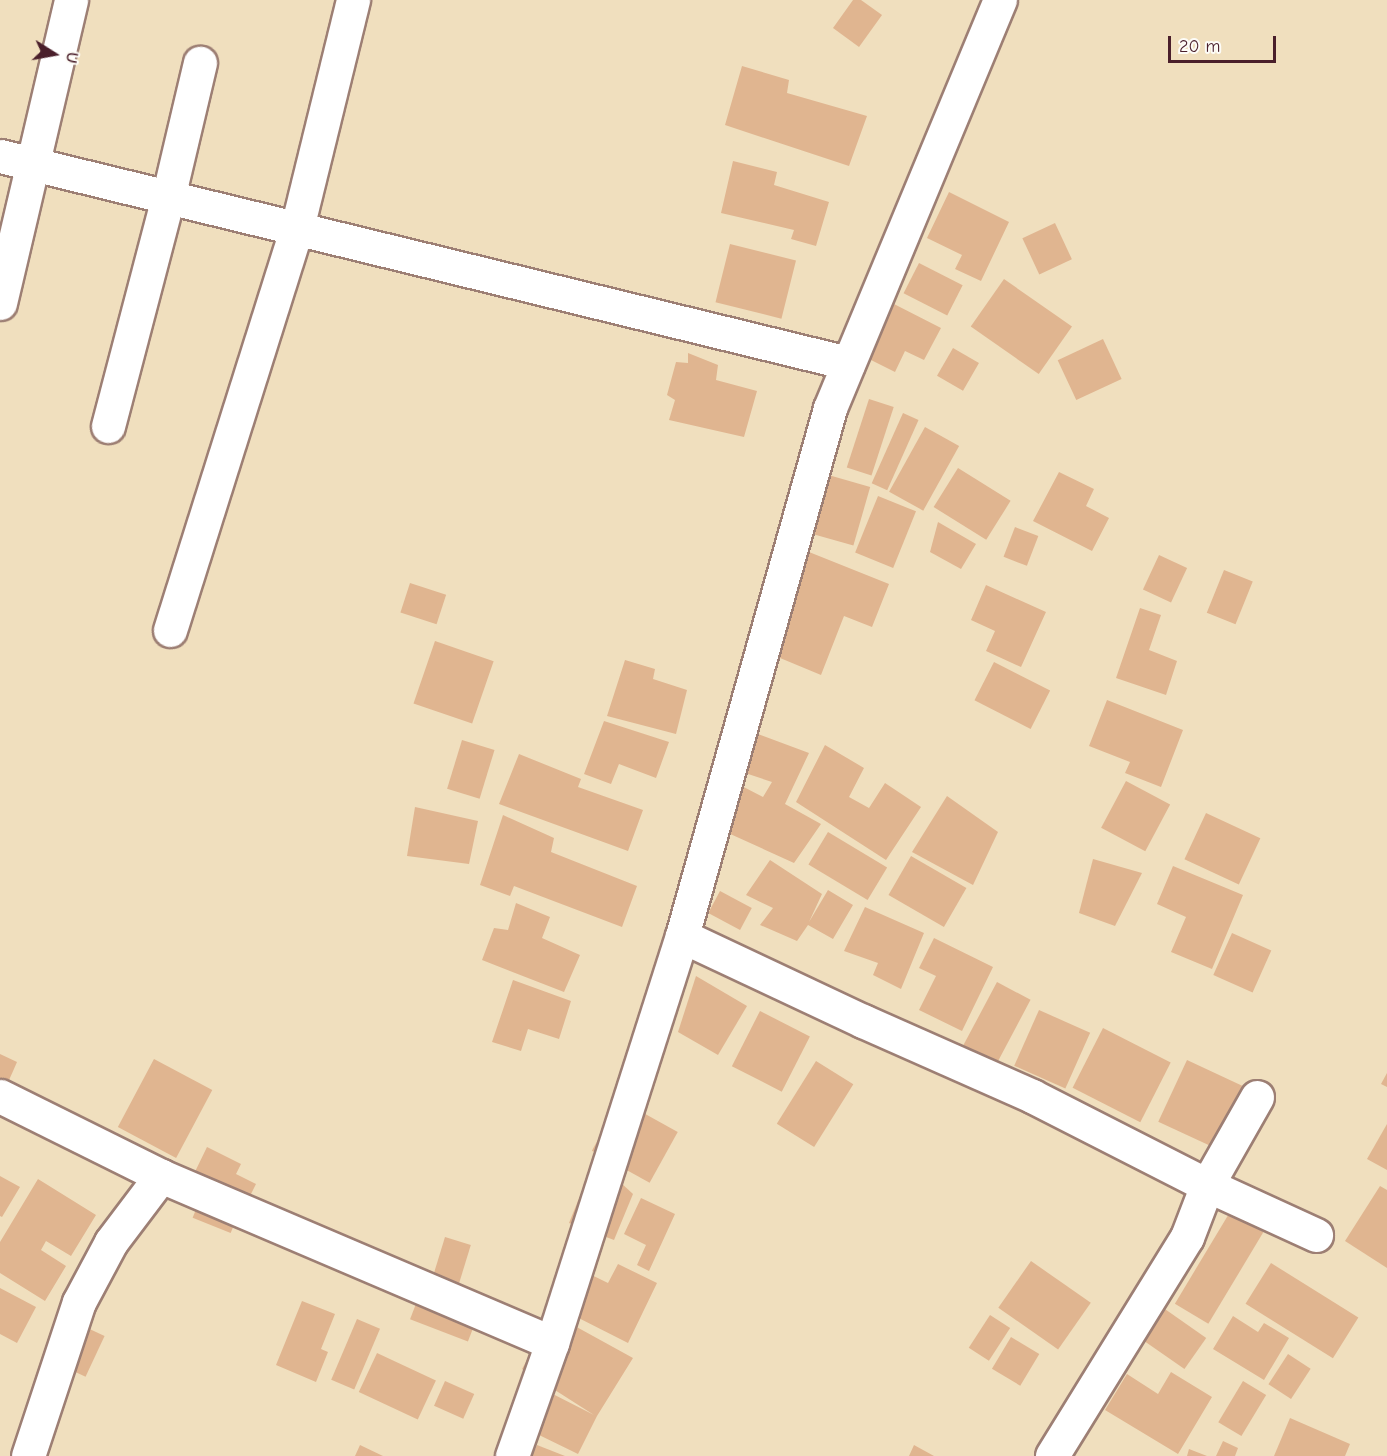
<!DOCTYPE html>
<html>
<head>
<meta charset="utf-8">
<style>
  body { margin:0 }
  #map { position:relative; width:1387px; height:1456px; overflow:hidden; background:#f0dfbe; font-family:"Comic Neue",sans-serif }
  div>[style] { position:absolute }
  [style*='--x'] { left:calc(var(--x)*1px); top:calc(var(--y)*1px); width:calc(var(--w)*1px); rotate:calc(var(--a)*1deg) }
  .building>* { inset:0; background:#e0b590; transform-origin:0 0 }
  .roads { filter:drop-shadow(2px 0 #9d7f74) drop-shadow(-2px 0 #9d7f74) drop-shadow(0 2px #9d7f74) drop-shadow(0 -2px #9d7f74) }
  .minor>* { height:33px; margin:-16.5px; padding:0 16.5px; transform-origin:16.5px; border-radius:16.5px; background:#fff }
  span { translate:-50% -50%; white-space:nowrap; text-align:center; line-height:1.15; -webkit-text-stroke:4.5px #fdfcf7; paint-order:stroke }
  .north { position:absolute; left:24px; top:24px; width:60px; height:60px; -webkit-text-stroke:4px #fdfcf7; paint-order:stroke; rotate:101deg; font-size:16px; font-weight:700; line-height:24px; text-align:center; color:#4a1f2b }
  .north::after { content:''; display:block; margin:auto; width:21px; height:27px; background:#4a1f2b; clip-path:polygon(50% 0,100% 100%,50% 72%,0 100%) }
  .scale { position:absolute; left:1168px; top:36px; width:108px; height:27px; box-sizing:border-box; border:3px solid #4a1f2b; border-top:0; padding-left:8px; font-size:18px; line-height:21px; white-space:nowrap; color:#4a1f2b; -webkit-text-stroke:4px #fdfcf7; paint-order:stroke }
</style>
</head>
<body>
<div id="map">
  <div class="building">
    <div style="clip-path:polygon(853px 0,861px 0,882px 15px,859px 47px,833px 28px)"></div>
    <div style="clip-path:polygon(742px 66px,789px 80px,787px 93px,867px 116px,849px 166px,725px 125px)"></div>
    <div style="clip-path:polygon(733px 161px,777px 172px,774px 185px,829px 202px,816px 246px,791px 239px,794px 230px,721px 213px)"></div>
    <div style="clip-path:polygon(949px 192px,1009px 222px,981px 281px,955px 269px,962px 255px,927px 238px)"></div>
    <div style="left:1055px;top:223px;width:40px;height:36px;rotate:65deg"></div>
    <div style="left:730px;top:244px;width:68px;height:60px;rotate:14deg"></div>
    <div style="left:919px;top:263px;width:49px;height:34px;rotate:27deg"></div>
    <div style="left:1004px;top:279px;width:83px;height:58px;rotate:35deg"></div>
    <div style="clip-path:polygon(892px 303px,941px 328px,924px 360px,905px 351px,895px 372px,865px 357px)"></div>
    <div style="left:1103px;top:339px;width:44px;height:50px;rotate:65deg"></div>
    <div style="left:953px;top:348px;width:30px;height:32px;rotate:30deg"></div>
    <div style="clip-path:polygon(688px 353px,718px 365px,716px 380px,757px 391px,744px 437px,669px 420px,675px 400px,667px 395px,676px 362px,688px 363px)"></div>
    <div style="left:869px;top:399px;width:26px;height:72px;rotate:18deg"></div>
    <div style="left:903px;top:413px;width:17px;height:77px;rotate:24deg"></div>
    <div style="left:925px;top:427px;width:39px;height:74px;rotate:29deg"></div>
    <div style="left:958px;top:468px;width:62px;height:46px;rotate:32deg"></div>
    <div style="clip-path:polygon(1059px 472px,1094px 489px,1086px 506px,1109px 518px,1092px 551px,1033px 521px)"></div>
    <div style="left:825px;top:474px;width:47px;height:61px;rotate:16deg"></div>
    <div style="left:878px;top:496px;width:41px;height:61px;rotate:22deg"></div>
    <div style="clip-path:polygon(938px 522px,976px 544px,961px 569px,930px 552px)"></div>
    <div style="left:1015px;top:527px;width:25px;height:32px;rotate:21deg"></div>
    <div style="clip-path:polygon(809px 552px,889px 584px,872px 627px,844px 616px,821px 675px,768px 653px)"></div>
    <div style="left:1159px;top:555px;width:31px;height:38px;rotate:25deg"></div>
    <div style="left:1224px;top:570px;width:31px;height:46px;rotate:22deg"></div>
    <div style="left:410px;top:583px;width:38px;height:31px;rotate:18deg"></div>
    <div style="clip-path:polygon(986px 585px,1046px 612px,1021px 667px,986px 651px,995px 631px,971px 620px)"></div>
    <div style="clip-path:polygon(1140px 608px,1161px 615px,1149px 650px,1177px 661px,1166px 695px,1116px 678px)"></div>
    <div style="left:435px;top:641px;width:62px;height:66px;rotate:19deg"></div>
    <div style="clip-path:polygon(625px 660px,655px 669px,653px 679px,687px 690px,676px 734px,607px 716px)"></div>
    <div style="left:994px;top:662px;width:63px;height:43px;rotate:27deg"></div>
    <div style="clip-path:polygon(1107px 700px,1183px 730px,1161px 787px,1125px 773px,1130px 762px,1089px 746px)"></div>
    <div style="clip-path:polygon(604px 721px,669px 742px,656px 778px,619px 764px,611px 784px,584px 774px)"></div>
    <div style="clip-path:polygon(747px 730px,809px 753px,785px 804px,821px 824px,794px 863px,717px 828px,732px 781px,763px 797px,772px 782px,736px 770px)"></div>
    <div style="left:462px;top:740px;width:34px;height:51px;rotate:17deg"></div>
    <div style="clip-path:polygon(825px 745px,864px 768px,849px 797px,869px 808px,885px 783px,921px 807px,886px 860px,796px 802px)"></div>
    <div style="clip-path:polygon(519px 754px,581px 779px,578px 787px,643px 810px,628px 851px,499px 804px)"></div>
    <div style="left:1126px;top:781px;width:50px;height:53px;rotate:28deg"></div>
    <div style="clip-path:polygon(947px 796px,998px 832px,973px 885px,912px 852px)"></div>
    <div style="clip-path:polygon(415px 807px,478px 821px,469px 864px,407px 856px)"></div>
    <div style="left:1206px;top:813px;width:60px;height:51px;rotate:25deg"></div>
    <div style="clip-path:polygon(503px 815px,554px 838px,551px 852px,637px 886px,622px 927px,514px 886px,510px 896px,480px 885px)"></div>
    <div style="left:828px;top:832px;width:69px;height:38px;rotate:31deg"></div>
    <div style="left:911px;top:856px;width:64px;height:45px;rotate:30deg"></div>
    <div style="clip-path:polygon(1093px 859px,1142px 873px,1115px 926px,1079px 913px)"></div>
    <div style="clip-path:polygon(770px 860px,822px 894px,809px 922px,828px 890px,853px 905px,833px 939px,808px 925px,797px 941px,760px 925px,773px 908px,746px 895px)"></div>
    <div style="clip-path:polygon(1173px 866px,1243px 895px,1212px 969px,1171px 952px,1186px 917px,1157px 904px)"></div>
    <div style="left:720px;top:891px;width:36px;height:25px;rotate:28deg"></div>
    <div style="clip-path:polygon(516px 903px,550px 917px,542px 938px,580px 955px,564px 992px,482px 960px,494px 928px,508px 930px)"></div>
    <div style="clip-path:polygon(865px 907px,924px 933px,901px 989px,873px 975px,878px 963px,844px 951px)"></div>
    <div style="left:1232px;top:933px;width:43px;height:46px;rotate:24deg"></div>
    <div style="clip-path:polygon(934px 938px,993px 967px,962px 1031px,919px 1010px,936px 976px,919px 968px)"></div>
    <div style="clip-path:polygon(696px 976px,747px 1006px,718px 1055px,678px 1032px)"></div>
    <div style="clip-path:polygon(513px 980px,571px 1001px,559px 1039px,528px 1029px,521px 1051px,492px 1042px)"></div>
    <div style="left:997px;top:982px;width:38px;height:72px;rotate:28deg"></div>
    <div style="left:1039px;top:1010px;width:56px;height:61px;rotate:24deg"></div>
    <div style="left:760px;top:1011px;width:56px;height:62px;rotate:27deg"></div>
    <div style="left:1103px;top:1028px;width:76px;height:67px;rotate:27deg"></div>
    <div style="clip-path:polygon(0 1054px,17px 1062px,6px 1087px,0 1084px)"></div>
    <div style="left:154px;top:1059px;width:66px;height:77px;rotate:28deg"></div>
    <div style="left:1187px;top:1060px;width:65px;height:68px;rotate:25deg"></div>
    <div style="left:816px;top:1061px;width:44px;height:74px;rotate:32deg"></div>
    <div style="clip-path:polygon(1387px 1073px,1387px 1087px,1381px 1084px)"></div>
    <div style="left:620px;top:1100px;width:66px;height:58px;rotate:29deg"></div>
    <div style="clip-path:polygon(1387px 1124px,1387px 1170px,1367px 1159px)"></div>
    <div style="clip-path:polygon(207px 1147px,241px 1164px,236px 1174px,256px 1184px,244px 1208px,190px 1182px)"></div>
    <div style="clip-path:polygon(595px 1159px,633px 1194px,614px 1240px,569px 1223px)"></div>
    <div style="clip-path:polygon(0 1176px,20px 1187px,2px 1217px,0 1216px)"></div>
    <div style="clip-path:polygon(38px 1179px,96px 1215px,71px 1256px,46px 1241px,41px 1250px,66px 1266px,45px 1301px,0 1273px,0 1242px)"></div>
    <div style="clip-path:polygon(1380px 1186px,1387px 1190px,1387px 1268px,1345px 1241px)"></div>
    <div style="clip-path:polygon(641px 1198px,675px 1214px,649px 1271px,637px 1265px,646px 1245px,624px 1234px)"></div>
    <div style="left:199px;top:1202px;width:41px;height:17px;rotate:22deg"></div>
    <div style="left:1230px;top:1212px;width:39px;height:107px;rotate:31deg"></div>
    <div style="left:445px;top:1237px;width:27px;height:47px;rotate:17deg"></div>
    <div style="left:1031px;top:1261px;width:73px;height:57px;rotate:35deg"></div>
    <div style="clip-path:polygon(567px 1263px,608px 1283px,618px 1264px,657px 1283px,628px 1343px,547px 1302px)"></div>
    <div style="left:1271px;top:1263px;width:103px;height:48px;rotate:32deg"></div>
    <div style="clip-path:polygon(0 1288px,36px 1307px,17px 1343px,0 1334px)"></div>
    <div style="left:419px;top:1296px;width:62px;height:25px;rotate:21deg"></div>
    <div style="clip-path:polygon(302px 1301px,335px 1314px,321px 1349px,328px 1352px,316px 1382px,276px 1365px)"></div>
    <div style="left:1162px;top:1307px;width:54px;height:38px;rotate:35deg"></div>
    <div style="clip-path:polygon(553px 1314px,633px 1358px,597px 1416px,578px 1454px,537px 1434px,543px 1389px,594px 1415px,522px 1369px)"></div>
    <div style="left:990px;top:1315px;width:24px;height:39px;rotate:33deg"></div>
    <div style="clip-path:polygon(1233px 1316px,1258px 1332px,1264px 1323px,1289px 1338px,1264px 1380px,1213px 1349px)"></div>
    <div style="left:357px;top:1319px;width:25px;height:66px;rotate:23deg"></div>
    <div style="left:81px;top:1325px;width:26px;height:45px;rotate:25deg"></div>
    <div style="left:1011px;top:1337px;width:33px;height:37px;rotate:31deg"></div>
    <div style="left:377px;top:1353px;width:65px;height:43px;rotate:25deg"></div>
    <div style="left:1288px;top:1354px;width:27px;height:36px;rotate:33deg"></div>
    <div style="clip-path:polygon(1171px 1372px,1212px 1397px,1178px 1454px,1105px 1410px,1127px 1374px,1158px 1394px)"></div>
    <div style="left:445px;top:1381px;width:32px;height:27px;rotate:24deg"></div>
    <div style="left:1243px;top:1381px;width:27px;height:48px;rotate:31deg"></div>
    <div style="clip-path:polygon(1290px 1418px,1350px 1444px,1345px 1456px,1274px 1456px)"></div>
    <div style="clip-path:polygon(1223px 1441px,1238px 1448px,1235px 1456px,1216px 1456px)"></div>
    <div style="clip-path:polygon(360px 1445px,383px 1456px,355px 1456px)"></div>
    <div style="clip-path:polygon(537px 1445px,565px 1456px,532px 1456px)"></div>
    <div style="clip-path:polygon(914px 1445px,934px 1456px,909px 1456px)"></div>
    <div style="clip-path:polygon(1189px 1449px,1207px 1456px,1187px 1456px)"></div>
  </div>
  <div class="roads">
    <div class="minor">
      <div style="--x:0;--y:156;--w:873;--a:13.72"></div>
      <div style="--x:0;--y:303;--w:311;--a:-76.8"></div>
      <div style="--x:108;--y:426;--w:236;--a:-75.3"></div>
      <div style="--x:168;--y:198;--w:139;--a:-76.7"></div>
      <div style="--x:170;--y:630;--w:422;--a:-72.5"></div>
      <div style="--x:297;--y:228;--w:235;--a:-76.2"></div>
      <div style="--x:682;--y:936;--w:200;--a:25.2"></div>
      <div style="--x:863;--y:1021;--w:185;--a:23.9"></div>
      <div style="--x:1032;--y:1096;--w:196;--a:27"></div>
      <div style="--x:1207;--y:1185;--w:56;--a:111"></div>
      <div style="--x:1187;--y:1237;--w:257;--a:121.7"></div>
      <div style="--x:0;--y:1096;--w:180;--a:26.4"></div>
      <div style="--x:1257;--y:1097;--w:101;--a:119.6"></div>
      <div style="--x:1207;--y:1185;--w:120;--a:24.6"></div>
      <div style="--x:28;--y:1456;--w:162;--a:-71.7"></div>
      <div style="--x:79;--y:1302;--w:68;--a:-61.9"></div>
      <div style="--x:111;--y:1242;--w:83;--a:-52.9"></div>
      <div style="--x:161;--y:1176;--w:425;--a:23.1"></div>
      <div style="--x:512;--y:1456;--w:120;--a:-70.5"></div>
      <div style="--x:552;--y:1343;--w:427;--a:-72.3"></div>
      <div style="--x:682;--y:936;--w:548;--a:-74.34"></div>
      <div style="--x:830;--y:408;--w:442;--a:-67.4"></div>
    </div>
  </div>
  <div class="north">U</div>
  <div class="scale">20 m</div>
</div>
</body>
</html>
